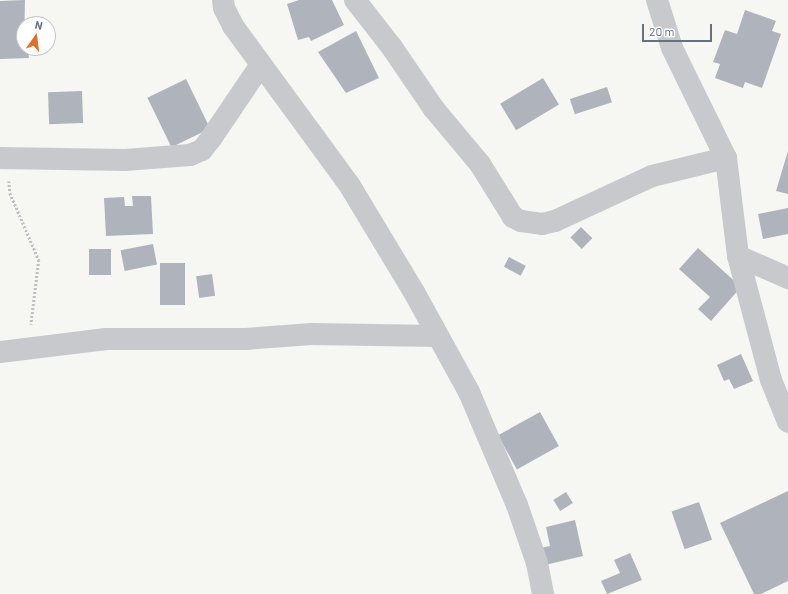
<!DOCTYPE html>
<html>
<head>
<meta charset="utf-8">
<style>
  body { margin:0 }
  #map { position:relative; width:788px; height:594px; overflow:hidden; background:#f6f7f3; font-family:Barlow,sans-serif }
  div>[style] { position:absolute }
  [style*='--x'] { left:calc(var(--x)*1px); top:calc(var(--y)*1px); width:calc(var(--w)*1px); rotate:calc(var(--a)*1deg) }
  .building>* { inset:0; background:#afb4bc; transform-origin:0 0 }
  .path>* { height:2.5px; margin-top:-1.25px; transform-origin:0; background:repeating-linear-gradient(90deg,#bebfc2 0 2px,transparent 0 4px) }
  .minor>* { height:22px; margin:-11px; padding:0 11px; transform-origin:11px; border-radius:11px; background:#c7c9cd }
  span { translate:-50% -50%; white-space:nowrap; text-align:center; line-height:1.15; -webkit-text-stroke:4px #fff; paint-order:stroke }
  .north { position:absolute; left:16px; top:16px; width:40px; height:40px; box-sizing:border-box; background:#fff; border:1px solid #c1c7ce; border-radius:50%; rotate:14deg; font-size:11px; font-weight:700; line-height:16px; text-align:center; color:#657285 }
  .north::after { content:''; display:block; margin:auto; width:14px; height:18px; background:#e46d26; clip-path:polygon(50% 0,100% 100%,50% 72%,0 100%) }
  .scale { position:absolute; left:642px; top:24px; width:70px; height:18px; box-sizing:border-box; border:2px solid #657285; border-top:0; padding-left:5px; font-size:12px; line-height:14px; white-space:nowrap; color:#657285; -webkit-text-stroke:3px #fff; paint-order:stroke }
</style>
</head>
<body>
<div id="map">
  <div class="building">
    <div style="clip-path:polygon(25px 0,24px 48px,28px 48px,29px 58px,0 59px,0 1px)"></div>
    <div style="clip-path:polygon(299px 0,332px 0,344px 25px,311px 41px,309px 37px,298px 40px,287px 4px)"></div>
    <div style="clip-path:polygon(745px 10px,776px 21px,772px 31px,781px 34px,762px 88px,745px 82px,743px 88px,715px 78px,720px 64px,713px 62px,725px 30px,737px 34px)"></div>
    <div style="clip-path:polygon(356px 31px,379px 78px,346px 93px,318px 52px)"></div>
    <div style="left:543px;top:78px;width:31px;height:50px;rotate:59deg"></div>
    <div style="left:186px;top:79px;width:55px;height:43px;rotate:64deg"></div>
    <div style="left:607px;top:87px;width:16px;height:39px;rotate:72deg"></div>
    <div style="left:82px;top:91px;width:32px;height:34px;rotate:88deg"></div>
    <div style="clip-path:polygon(788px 151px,788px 194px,776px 191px)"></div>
    <div style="clip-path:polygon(132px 196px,151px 196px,153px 234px,106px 236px,104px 198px,124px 197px,125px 206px,133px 206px)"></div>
    <div style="clip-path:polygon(788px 208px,788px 234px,763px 239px,758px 214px)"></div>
    <div style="left:581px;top:227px;width:16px;height:15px;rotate:45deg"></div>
    <div style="left:153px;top:244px;width:21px;height:33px;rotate:79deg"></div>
    <div style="clip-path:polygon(698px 248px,741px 287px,711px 321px,698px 309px,710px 297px,679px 269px)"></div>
    <div style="left:89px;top:249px;width:22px;height:26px"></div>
    <div style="left:509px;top:257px;width:19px;height:11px;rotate:28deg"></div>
    <div style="left:160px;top:263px;width:25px;height:42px"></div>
    <div style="left:212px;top:274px;width:22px;height:16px;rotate:82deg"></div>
    <div style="clip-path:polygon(741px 354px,753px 381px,734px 389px,729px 379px,724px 381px,717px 365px)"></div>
    <div style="left:540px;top:412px;width:39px;height:48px;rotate:61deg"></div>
    <div style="clip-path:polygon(788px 491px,788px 581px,761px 594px,754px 594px,720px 523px)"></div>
    <div style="left:566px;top:492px;width:13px;height:15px;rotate:58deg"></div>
    <div style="left:699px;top:502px;width:40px;height:29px;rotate:71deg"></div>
    <div style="clip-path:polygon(575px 520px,583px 556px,545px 565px,541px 548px,550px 546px,546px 527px)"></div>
    <div style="clip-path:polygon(630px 553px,642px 580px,607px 594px,601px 581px,620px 573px,614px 560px)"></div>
  </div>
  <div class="path">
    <div style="--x:9;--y:181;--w:12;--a:85"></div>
    <div style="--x:10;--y:193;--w:73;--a:66.6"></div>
    <div style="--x:39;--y:260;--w:65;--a:97"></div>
  </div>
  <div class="minor">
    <div style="--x:223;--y:0;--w:8;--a:83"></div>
    <div style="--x:224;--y:8;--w:20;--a:63"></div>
    <div style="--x:233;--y:26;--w:198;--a:53.8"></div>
    <div style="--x:350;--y:186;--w:124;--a:58.9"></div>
    <div style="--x:414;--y:292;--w:114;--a:61.2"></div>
    <div style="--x:469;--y:392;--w:123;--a:67"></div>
    <div style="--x:517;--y:505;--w:61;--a:71"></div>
    <div style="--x:537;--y:563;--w:32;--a:79"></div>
    <div style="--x:355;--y:0;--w:58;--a:52"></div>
    <div style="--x:391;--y:46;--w:76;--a:55.7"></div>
    <div style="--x:434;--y:109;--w:72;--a:50.1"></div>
    <div style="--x:480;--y:164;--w:62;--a:58.1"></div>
    <div style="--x:513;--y:217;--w:9;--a:27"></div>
    <div style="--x:521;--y:221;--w:21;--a:8"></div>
    <div style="--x:542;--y:224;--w:13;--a:-13"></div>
    <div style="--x:555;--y:221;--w:107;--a:-24.9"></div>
    <div style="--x:652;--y:176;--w:76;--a:-13.7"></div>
    <div style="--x:657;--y:0;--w:50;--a:72.6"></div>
    <div style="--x:672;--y:48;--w:123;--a:63.9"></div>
    <div style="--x:726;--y:158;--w:99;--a:83"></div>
    <div style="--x:738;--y:256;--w:128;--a:75.1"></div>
    <div style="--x:771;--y:380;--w:45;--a:68"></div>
    <div style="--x:0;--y:158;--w:125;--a:0.9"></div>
    <div style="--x:125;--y:160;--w:65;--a:-4.4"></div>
    <div style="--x:190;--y:155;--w:13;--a:-23"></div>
    <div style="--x:202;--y:150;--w:16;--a:-52"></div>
    <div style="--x:212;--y:137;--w:86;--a:-55.9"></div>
    <div style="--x:738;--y:256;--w:55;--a:23.7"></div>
    <div style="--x:0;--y:352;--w:107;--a:-7"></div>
    <div style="--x:106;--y:339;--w:139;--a:0"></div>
    <div style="--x:245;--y:339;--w:67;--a:-4.3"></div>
    <div style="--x:312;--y:334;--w:125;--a:0.9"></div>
  </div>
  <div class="north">N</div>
  <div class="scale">20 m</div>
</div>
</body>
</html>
